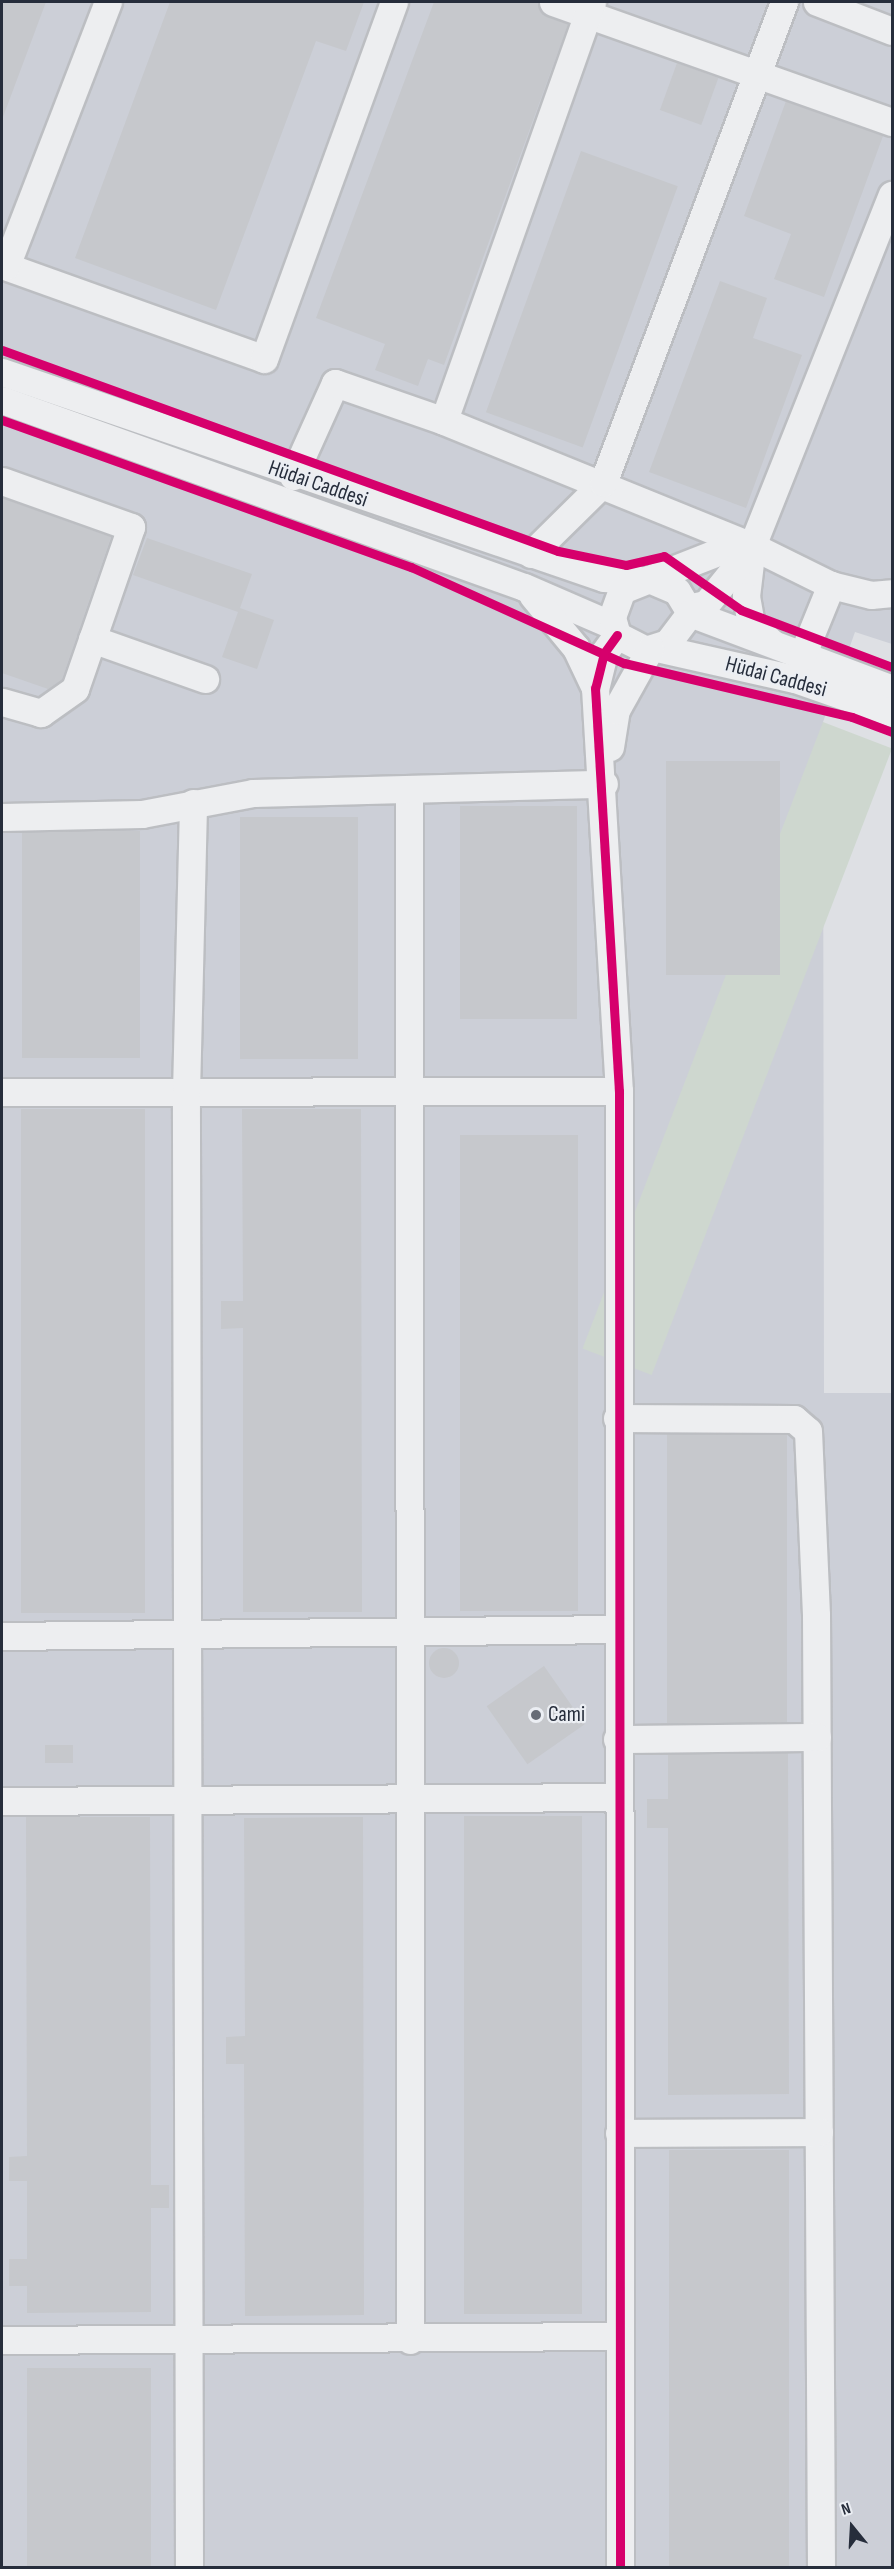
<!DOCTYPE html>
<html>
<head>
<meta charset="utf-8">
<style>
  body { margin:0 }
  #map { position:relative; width:894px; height:2569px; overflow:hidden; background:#dee0e4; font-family:"Sofia Sans Condensed",sans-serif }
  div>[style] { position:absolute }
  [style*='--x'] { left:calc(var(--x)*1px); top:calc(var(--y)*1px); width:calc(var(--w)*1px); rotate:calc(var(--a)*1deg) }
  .built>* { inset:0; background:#cccfd7 }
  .green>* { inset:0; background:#ced7cf; transform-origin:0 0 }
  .building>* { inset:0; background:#c6c8cc; transform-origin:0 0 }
  .round { border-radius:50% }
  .roads { filter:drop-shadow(2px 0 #bcbec2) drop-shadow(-2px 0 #bcbec2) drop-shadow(0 2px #bcbec2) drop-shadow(0 -2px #bcbec2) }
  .minor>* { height:27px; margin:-13.5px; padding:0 13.5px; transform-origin:13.5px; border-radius:13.5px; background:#edeef0 }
  .cycleway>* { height:9px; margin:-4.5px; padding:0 4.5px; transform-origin:4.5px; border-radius:4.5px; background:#d6006c }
  .dots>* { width:16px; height:16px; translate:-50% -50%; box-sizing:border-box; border:3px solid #ebeef3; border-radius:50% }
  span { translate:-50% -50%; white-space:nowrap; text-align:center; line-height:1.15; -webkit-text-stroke:4.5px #ebeef3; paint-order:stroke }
  .street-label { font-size:22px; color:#262d3b }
  .poi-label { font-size:22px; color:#262d3b }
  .left { translate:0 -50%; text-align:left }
  .frame { position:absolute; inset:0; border:3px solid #262d3b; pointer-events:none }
  .north { position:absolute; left:822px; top:2497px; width:60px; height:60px; -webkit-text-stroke:4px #ebeef3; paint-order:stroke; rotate:342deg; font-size:16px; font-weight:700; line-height:24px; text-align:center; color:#262d3b }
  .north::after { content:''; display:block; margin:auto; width:21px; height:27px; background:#262d3b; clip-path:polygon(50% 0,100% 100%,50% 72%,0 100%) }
</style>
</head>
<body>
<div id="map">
  <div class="built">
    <div style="clip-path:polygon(2px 2px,892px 2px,892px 644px,855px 632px,823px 722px,824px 1393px,892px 1393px,892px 2567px,2px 2568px)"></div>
  </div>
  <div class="green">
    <div style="left:823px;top:722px;width:74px;height:671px;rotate:21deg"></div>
  </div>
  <div class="building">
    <div style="clip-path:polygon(2px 2px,46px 2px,3px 117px,2px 116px)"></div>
    <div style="clip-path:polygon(170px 2px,364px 2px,346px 51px,316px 41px,216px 310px,75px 258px)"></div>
    <div style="clip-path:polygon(434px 2px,538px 2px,541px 13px,568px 24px,444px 365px,428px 359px,418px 386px,375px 370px,385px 344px,316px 318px)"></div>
    <div style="left:677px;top:63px;width:44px;height:50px;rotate:20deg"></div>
    <div style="clip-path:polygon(786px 101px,883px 136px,824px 297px,774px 279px,791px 234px,744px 216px)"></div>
    <div style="left:581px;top:151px;width:103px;height:278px;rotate:20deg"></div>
    <div style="clip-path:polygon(720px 281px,767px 298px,753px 338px,802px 355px,746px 508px,649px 472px)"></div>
    <div style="clip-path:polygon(2px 498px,111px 537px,62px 679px,48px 689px,2px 673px)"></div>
    <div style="clip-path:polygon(147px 538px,252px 574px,240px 608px,274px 620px,257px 669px,222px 657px,238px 612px,133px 575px)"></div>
    <div style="left:666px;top:761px;width:114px;height:214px"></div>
    <div style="left:460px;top:806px;width:117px;height:213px"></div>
    <div style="left:240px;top:817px;width:118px;height:242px"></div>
    <div style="left:140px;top:831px;width:227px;height:118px;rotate:90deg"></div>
    <div style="left:145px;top:1109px;width:504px;height:124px;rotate:90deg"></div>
    <div style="clip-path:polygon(242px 1109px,361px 1109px,362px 1612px,243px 1612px,243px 1328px,221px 1329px,221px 1301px,243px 1301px)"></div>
    <div style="left:460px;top:1135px;width:118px;height:476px"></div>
    <div style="left:667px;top:1434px;width:120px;height:289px"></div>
    <div class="round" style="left:429px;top:1648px;width:30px;height:30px"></div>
    <div style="left:544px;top:1666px;width:71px;height:70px;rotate:55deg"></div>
    <div style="left:45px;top:1745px;width:28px;height:18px"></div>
    <div style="clip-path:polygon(788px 1753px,789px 2094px,668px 2095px,668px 1828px,647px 1828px,647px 1799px,668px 1799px,668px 1754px)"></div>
    <div style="left:582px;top:1816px;width:498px;height:118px;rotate:90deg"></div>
    <div style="clip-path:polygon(26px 1817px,150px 1817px,151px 2185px,169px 2185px,169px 2208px,151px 2208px,151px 2312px,27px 2313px,27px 2286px,9px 2286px,9px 2259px,27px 2259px,27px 2181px,9px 2181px,9px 2157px,27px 2156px)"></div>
    <div style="clip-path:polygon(363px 1817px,364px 2315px,245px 2316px,244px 2064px,226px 2064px,226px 2037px,245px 2036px,244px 1818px)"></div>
    <div style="left:669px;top:2150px;width:120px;height:418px"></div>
    <div style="left:27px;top:2368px;width:124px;height:200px"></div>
  </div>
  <div class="roads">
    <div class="minor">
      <div style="--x:553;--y:2;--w:360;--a:19.5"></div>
      <div style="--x:592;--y:2;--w:444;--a:109.5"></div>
      <div style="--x:444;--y:421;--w:332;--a:22.1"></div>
      <div style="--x:752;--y:546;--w:378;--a:-68.3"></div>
      <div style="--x:817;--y:2;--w:80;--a:21.1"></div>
      <div style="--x:2;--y:265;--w:278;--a:19.7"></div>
      <div style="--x:264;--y:359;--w:380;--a:-70"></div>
      <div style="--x:6;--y:266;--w:283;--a:-68.9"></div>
      <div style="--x:2;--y:372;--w:636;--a:18.89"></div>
      <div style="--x:604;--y:578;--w:35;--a:3"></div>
      <div style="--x:2;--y:400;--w:554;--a:19.71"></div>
      <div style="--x:524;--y:587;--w:98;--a:23.4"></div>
      <div style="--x:293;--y:476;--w:102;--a:-65.7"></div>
      <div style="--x:335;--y:383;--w:115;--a:19.2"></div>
      <div style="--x:2;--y:481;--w:137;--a:19.6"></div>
      <div style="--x:131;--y:527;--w:171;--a:109.1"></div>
      <div style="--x:75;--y:689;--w:42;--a:144.8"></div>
      <div style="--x:41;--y:713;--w:41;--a:-164.2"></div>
      <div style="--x:752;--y:546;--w:88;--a:26.3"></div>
      <div style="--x:831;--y:585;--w:41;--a:14"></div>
      <div style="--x:871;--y:595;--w:21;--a:-5"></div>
      <div style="--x:752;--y:546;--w:50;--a:96.8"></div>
      <div style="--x:746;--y:596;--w:28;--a:80"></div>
      <div style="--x:751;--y:624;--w:28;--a:42"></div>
      <div style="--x:531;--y:554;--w:101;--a:-44.6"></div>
      <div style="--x:603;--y:483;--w:514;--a:-69.38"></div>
      <div style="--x:649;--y:579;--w:30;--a:23"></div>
      <div style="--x:677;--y:591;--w:26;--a:59"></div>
      <div style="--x:690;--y:613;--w:38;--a:127"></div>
      <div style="--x:667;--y:643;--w:22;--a:162"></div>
      <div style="--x:646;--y:650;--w:33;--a:-153"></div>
      <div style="--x:617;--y:635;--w:19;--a:-106"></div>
      <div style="--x:612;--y:617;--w:29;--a:-70"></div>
      <div style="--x:622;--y:590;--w:29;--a:-22"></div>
      <div style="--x:649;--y:579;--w:99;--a:-21.4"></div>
      <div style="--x:533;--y:596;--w:67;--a:50.4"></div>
      <div style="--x:576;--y:648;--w:44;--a:64.6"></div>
      <div style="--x:688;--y:608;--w:18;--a:-13"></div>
      <div style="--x:706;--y:604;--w:73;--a:-51.1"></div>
      <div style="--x:690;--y:613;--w:216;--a:20.6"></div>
      <div style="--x:617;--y:635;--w:22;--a:126"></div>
      <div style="--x:604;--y:653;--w:36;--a:104"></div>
      <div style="--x:595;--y:688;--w:404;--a:86.6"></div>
      <div style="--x:619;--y:1091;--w:1477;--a:89.96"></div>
      <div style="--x:92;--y:639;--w:120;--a:19.5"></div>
      <div style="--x:657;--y:648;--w:141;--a:12.7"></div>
      <div style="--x:795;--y:679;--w:103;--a:19.3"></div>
      <div style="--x:802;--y:656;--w:77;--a:-67.8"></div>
      <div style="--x:610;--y:747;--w:37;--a:-81"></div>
      <div style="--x:616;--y:710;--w:70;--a:-60.9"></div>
      <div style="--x:409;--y:789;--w:1551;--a:89.96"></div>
      <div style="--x:2;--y:817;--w:140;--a:-1.2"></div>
      <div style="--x:142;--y:814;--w:113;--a:-10.7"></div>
      <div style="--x:253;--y:793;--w:351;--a:-1.5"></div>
      <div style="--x:2;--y:1092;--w:617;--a:-0.09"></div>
      <div style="--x:617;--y:1418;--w:177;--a:0.3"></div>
      <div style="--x:794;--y:1419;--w:18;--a:41"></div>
      <div style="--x:808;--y:1431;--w:184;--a:87.5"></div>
      <div style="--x:816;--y:1615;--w:953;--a:89.7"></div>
      <div style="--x:2;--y:1636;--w:614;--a:-0.65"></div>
      <div style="--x:617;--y:1739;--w:200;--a:-0.6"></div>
      <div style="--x:2;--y:1801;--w:616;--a:-0.37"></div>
      <div style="--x:619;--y:2133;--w:200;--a:-0.3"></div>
      <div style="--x:2;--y:2340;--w:616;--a:-0.37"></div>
      <div style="--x:189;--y:2568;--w:1476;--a:-90.12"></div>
      <div style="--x:186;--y:1092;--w:289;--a:-88.6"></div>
    </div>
  </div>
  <div class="cycleway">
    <div style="--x:2;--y:350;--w:591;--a:19.88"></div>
    <div style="--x:558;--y:551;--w:69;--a:11.6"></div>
    <div style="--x:626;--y:565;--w:39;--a:-13"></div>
    <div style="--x:664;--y:556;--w:94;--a:35"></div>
    <div style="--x:741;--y:610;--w:161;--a:20.7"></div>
    <div style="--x:2;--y:420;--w:435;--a:19.8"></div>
    <div style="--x:411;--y:567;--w:234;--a:24.3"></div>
    <div style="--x:624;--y:663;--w:234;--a:13.3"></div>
    <div style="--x:852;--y:717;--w:43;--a:20.6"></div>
    <div style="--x:617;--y:635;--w:22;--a:126"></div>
    <div style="--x:604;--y:653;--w:36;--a:104"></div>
    <div style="--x:595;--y:688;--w:404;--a:86.6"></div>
    <div style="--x:619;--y:1091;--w:1477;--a:89.96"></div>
  </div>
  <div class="dots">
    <div style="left:536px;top:1715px;background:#666c76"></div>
  </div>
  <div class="street-label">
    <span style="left:318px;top:484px;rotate:19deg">Hüdai Caddesi</span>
    <span style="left:776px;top:677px;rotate:15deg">Hüdai Caddesi</span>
  </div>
  <div class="poi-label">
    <span class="left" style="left:548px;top:1715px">Cami</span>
  </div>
  <div class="frame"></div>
  <div class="north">N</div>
</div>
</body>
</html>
